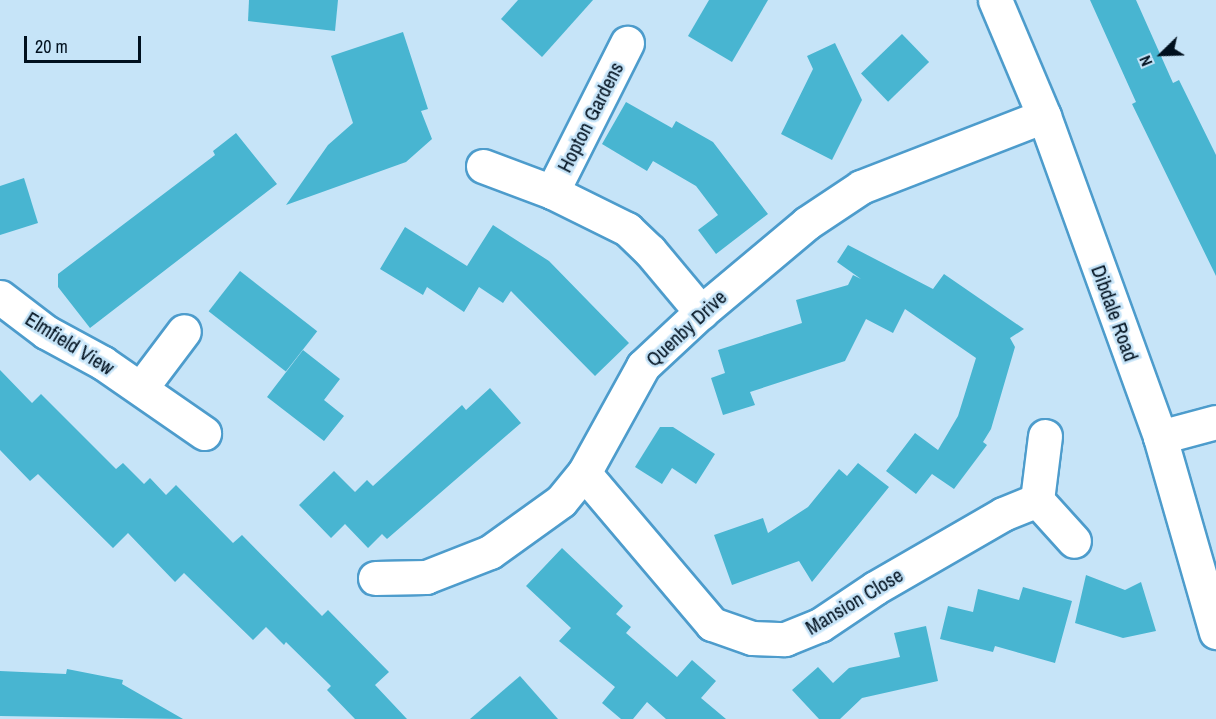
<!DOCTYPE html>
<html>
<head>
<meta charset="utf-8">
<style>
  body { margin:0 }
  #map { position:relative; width:1216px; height:719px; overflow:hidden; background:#c6e4f8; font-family:"Archivo Narrow",sans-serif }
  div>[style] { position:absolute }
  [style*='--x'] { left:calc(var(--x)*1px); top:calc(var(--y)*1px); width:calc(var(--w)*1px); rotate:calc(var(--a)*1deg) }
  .building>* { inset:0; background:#48b5d1; transform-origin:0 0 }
  .roads { filter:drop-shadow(2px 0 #4d9ccc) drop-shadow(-2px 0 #4d9ccc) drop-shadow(0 2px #4d9ccc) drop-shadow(0 -2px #4d9ccc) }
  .minor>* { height:33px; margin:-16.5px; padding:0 16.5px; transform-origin:16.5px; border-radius:16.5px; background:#fff }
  span { translate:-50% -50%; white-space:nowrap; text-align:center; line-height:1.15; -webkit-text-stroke:5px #c6e4f8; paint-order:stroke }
  .street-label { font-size:20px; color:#00101e }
  .north { position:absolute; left:1132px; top:24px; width:60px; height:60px; -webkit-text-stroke:4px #c6e4f8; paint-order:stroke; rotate:247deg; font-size:16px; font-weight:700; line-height:24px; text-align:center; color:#00101e }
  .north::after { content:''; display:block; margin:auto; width:21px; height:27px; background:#00101e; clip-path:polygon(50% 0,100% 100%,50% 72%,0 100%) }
  .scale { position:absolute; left:24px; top:36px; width:117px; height:27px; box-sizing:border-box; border:3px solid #00101e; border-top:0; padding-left:8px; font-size:18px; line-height:21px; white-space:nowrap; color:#00101e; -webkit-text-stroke:4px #c6e4f8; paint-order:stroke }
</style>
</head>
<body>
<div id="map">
  <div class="building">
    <div style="clip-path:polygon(249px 0,338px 0,335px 31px,248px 21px)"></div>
    <div style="clip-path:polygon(518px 0,593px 0,542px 57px,501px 19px)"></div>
    <div style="clip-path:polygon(709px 0,768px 0,732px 62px,688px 36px)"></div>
    <div style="clip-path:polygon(1090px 0,1136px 0,1173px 83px,1179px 80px,1216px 155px,1216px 276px,1132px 104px,1136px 102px)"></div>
    <div style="clip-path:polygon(403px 32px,428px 109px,421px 111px,432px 139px,406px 162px,286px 205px,328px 145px,353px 123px,331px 56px)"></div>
    <div style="left:902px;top:34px;width:39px;height:57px;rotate:46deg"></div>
    <div style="clip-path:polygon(835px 43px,862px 100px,832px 160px,781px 134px,813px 69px,807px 56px)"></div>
    <div style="clip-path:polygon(626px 102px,672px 128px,676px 121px,713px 142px,768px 214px,716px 254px,698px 230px,718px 215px,696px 186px,653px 161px,647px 171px,602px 144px)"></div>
    <div style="clip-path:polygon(236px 133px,277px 184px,90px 328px,58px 287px,58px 274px,215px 155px,213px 151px)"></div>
    <div style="clip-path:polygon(24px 178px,38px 223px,0 235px,0 186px)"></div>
    <div style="clip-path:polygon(493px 225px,549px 261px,629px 343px,595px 376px,511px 291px,503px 303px,479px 287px,464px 312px,427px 287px,423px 295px,380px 269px,405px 227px,467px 266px)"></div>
    <div style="clip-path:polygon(848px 245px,933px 289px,944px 274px,1024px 329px,1010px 338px,1015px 347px,991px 429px,983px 442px,987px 445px,954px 489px,932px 474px,916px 494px,886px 471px,915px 433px,938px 450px,958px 416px,976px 358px,905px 309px,893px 333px,866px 319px,845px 361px,750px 392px,755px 405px,723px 415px,711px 378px,725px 373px,718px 350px,802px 323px,796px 300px,848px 285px,853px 275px,861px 279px,837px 262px)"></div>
    <div style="left:240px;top:271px;width:98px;height:51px;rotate:38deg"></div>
    <div style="clip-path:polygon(303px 350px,340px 379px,324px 400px,344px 416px,324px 441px,267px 397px)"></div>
    <div style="clip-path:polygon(0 370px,32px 403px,41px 394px,116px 469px,123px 463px,144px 484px,150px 478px,166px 495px,176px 485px,233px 543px,242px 535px,322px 616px,328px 610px,389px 672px,375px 685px,407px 719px,355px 719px,327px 690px,331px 686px,286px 642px,284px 645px,266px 627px,253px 640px,184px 573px,175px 582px,128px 533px,113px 548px,38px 474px,30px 481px,0 450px)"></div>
    <div style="clip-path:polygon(490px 388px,521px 423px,387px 539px,382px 534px,368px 548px,345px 524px,331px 538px,299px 505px,334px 471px,355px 492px,367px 480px,373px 486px,462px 405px,466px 410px)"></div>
    <div style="clip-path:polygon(660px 427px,673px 427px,715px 454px,696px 484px,672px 468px,662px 484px,635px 467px)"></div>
    <div style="clip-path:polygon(858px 463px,889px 487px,812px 582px,799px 561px,732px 585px,714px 535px,763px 518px,768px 533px,808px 507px,839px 469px,847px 476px)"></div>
    <div style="clip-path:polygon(562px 548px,623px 606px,616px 614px,631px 627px,626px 633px,677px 677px,692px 660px,716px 681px,701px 698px,726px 719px,666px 719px,647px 702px,633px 719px,621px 719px,602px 703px,615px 687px,559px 641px,571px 628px,526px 586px)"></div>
    <div style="clip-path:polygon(1086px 575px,1125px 590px,1141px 582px,1156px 631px,1123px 638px,1075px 623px)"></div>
    <div style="clip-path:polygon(1023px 587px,1072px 601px,1055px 663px,995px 646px,993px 652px,940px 639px,948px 606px,973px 612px,978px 589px,1019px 600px)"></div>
    <div style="clip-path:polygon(926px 626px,938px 681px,862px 698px,840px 719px,819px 719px,792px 690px,818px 667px,833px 683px,849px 668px,900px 657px,894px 633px)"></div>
    <div style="clip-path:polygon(67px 669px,123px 680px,122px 684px,183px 719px,0 716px,0 671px,66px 674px)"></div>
    <div style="clip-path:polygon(520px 676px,558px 719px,470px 719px)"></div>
  </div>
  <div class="roads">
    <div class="minor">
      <div style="--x:995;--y:0;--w:126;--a:67.1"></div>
      <div style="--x:1044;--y:116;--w:341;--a:70.1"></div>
      <div style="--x:1160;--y:437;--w:203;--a:74"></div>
      <div style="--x:483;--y:166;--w:74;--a:20.6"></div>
      <div style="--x:552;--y:192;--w:84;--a:26.3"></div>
      <div style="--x:627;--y:229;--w:32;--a:44"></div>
      <div style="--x:650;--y:251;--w:80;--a:50.1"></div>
      <div style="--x:552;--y:192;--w:167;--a:-63.3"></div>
      <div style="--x:0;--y:297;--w:58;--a:37.3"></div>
      <div style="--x:46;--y:332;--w:65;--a:28.5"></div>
      <div style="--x:103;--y:363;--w:123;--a:34.7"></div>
      <div style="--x:141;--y:388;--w:71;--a:-53"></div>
      <div style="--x:1045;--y:436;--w:64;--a:97.1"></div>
      <div style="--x:1037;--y:500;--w:55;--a:47.9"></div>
      <div style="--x:1160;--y:437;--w:58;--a:-15"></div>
      <div style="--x:584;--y:473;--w:198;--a:49.7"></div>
      <div style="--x:712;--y:624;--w:42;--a:19.3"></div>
      <div style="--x:752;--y:638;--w:33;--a:2"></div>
      <div style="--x:785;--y:639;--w:38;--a:-22"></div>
      <div style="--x:820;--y:625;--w:66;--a:-33.9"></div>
      <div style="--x:875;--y:588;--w:148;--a:-30"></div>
      <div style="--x:1003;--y:514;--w:37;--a:-22"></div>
      <div style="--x:375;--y:578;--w:51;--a:-1.1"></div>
      <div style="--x:426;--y:577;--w:69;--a:-21.3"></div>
      <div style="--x:490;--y:552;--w:87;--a:-35.7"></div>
      <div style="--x:561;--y:501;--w:36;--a:-51"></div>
      <div style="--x:584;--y:473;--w:122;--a:-61.1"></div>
      <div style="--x:643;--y:366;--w:79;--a:-43"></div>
      <div style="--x:701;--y:312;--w:138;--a:-40"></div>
      <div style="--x:807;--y:223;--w:65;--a:-33.7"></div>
      <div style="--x:861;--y:187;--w:196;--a:-21.2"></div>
    </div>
  </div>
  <div class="street-label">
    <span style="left:590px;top:117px;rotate:-63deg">Hopton Gardens</span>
    <span style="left:1115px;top:313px;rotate:70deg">Dibdale Road</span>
    <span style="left:686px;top:328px;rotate:-43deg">Quenby Drive</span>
    <span style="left:70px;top:343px;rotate:32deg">Elmfield View</span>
    <span style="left:854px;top:601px;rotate:-31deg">Mansion Close</span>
  </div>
  <div class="north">N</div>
  <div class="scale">20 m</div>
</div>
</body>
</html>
